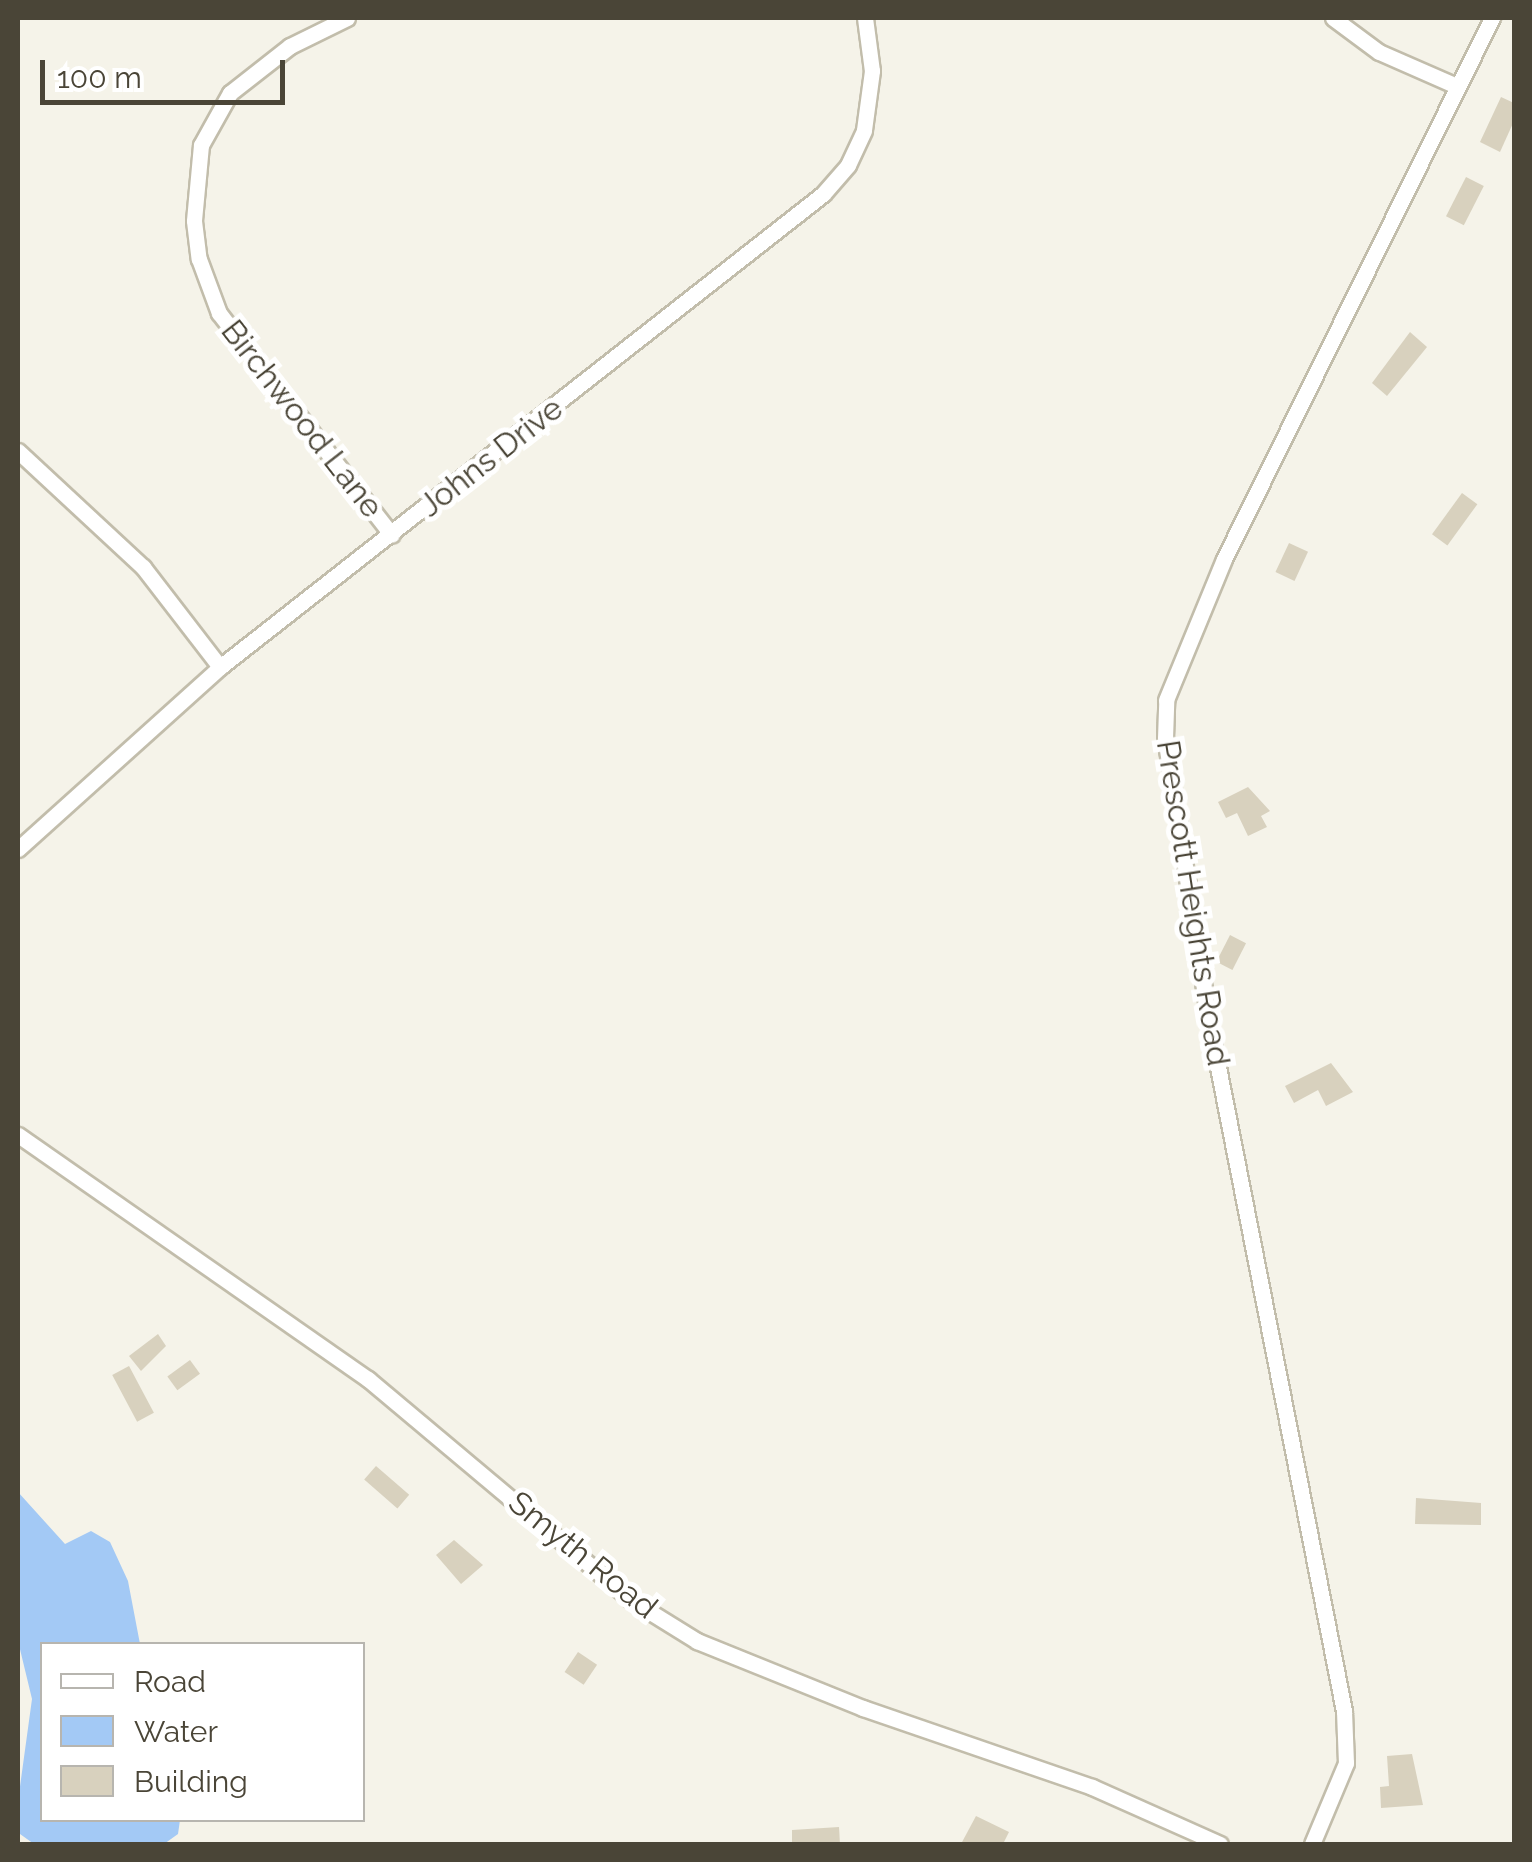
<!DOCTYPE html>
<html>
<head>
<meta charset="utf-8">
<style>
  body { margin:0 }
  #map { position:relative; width:1532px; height:1862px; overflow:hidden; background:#f5f3e9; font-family:Raleway,sans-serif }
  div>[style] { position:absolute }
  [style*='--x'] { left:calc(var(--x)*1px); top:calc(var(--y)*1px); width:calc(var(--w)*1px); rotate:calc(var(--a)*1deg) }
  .water>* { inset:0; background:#a3c9f5 }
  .building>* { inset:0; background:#d8d1be; transform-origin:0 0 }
  .roads { filter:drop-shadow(2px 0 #c2bdab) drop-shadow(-2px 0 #c2bdab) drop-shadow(0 2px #c2bdab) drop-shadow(0 -2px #c2bdab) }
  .street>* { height:15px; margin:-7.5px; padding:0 7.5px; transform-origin:7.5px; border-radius:7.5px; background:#fff }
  span { translate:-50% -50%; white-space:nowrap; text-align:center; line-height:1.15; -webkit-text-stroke:10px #fff; paint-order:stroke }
  .street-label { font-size:32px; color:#4a4537 }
  .frame { position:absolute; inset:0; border:20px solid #4a4537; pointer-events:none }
  .legend { position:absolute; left:40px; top:1642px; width:325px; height:180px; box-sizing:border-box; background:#fff; border:2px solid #b7b5af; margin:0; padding:12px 18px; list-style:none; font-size:30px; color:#4a4537 }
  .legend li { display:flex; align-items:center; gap:20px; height:50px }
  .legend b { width:50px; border:2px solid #b7b5af }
  .scale { position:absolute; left:40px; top:60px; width:245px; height:45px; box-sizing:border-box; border:5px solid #4a4537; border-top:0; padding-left:12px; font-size:30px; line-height:35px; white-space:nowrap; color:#4a4537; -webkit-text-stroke:8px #fff; paint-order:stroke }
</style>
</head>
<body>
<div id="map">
  <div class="water">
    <div style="clip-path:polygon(18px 1492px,65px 1544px,91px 1531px,110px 1542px,128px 1581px,140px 1644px,42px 1644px,42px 1820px,180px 1820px,178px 1834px,164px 1844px,34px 1844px,20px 1834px,18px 1801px,32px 1699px,18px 1641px)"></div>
  </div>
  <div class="building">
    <div style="clip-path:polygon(1501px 97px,1514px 103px,1514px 121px,1500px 152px,1480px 142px)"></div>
    <div style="left:1466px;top:177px;width:20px;height:44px;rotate:27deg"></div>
    <div style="clip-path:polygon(1410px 332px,1427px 347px,1387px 396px,1372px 383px)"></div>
    <div style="left:1462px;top:493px;width:19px;height:51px;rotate:36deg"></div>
    <div style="left:1289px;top:543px;width:21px;height:32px;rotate:25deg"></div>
    <div style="clip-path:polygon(1248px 787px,1270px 811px,1261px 816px,1267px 827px,1248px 836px,1237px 813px,1226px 818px,1218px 802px)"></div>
    <div style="left:1230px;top:935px;width:18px;height:30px;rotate:27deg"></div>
    <div style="clip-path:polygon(1331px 1063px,1353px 1092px,1326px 1106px,1318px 1090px,1294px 1103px,1285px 1086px)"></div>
    <div style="clip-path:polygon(158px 1334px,166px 1346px,141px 1371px,129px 1356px)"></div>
    <div style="left:190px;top:1360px;width:17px;height:28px;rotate:54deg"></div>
    <div style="left:129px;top:1366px;width:53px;height:19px;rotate:62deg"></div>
    <div style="left:376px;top:1466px;width:44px;height:18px;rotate:41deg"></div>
    <div style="clip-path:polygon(1416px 1498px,1481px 1503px,1481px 1525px,1415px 1524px)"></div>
    <div style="clip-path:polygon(454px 1540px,483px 1565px,461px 1584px,436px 1555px)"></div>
    <div style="left:578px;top:1652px;width:23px;height:24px;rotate:34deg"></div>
    <div style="clip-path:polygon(1412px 1754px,1423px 1805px,1381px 1808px,1380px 1787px,1389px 1786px,1387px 1756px)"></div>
    <div style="clip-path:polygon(976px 1816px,1009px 1832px,1003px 1844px,961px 1844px)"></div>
    <div style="clip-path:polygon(839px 1827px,840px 1844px,792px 1844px,792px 1830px)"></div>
  </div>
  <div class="roads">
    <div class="street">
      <div style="--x:347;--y:18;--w:64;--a:153.8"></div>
      <div style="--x:290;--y:46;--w:76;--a:141.9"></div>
      <div style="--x:230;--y:93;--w:60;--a:119.1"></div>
      <div style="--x:201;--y:145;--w:76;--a:95.3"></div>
      <div style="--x:194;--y:221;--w:38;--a:83"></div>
      <div style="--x:199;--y:259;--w:58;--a:69.7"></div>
      <div style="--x:219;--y:313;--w:281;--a:52.1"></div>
      <div style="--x:1333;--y:18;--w:57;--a:36.5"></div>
      <div style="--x:1379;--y:52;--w:85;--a:23.6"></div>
      <div style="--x:18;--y:451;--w:171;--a:42.9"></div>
      <div style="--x:143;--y:567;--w:126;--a:52.4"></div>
      <div style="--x:18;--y:849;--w:272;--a:-42"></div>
      <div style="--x:220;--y:667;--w:766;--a:-38.11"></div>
      <div style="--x:823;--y:194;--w:38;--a:-49"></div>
      <div style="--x:848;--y:165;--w:38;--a:-65"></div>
      <div style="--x:864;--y:130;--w:60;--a:-82.3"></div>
      <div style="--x:872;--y:71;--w:53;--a:-97.5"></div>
      <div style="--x:18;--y:1135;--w:427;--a:34.9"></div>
      <div style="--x:368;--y:1379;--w:344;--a:40"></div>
      <div style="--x:631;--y:1600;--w:78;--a:31.8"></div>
      <div style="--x:697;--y:1641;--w:179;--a:22"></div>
      <div style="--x:863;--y:1708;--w:242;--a:19"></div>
      <div style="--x:1092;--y:1787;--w:140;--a:24"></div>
      <div style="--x:1312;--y:1844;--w:88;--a:-67.2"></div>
      <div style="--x:1346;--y:1763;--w:52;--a:-92.2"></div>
      <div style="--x:1344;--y:1711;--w:703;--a:-101.07"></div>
      <div style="--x:1209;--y:1021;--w:286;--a:-98.8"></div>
      <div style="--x:1165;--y:738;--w:38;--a:-88"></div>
      <div style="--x:1166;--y:700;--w:152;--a:-67.6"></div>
      <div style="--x:1224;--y:559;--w:604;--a:-63.65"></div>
    </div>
  </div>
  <div class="street-label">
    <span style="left:302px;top:419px;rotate:52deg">Birchwood Lane</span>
    <span style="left:491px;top:457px;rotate:-38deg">Johns Drive</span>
    <span style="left:1193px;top:903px;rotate:81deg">Prescott Heights Road</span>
    <span style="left:583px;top:1555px;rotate:39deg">Smyth Road</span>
  </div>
  <div class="frame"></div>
  <ul class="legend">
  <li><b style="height:12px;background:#fff"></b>Road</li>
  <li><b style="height:28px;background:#a3c9f5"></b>Water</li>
  <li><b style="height:28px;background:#d8d1be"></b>Building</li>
  </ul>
  <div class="scale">100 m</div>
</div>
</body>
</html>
